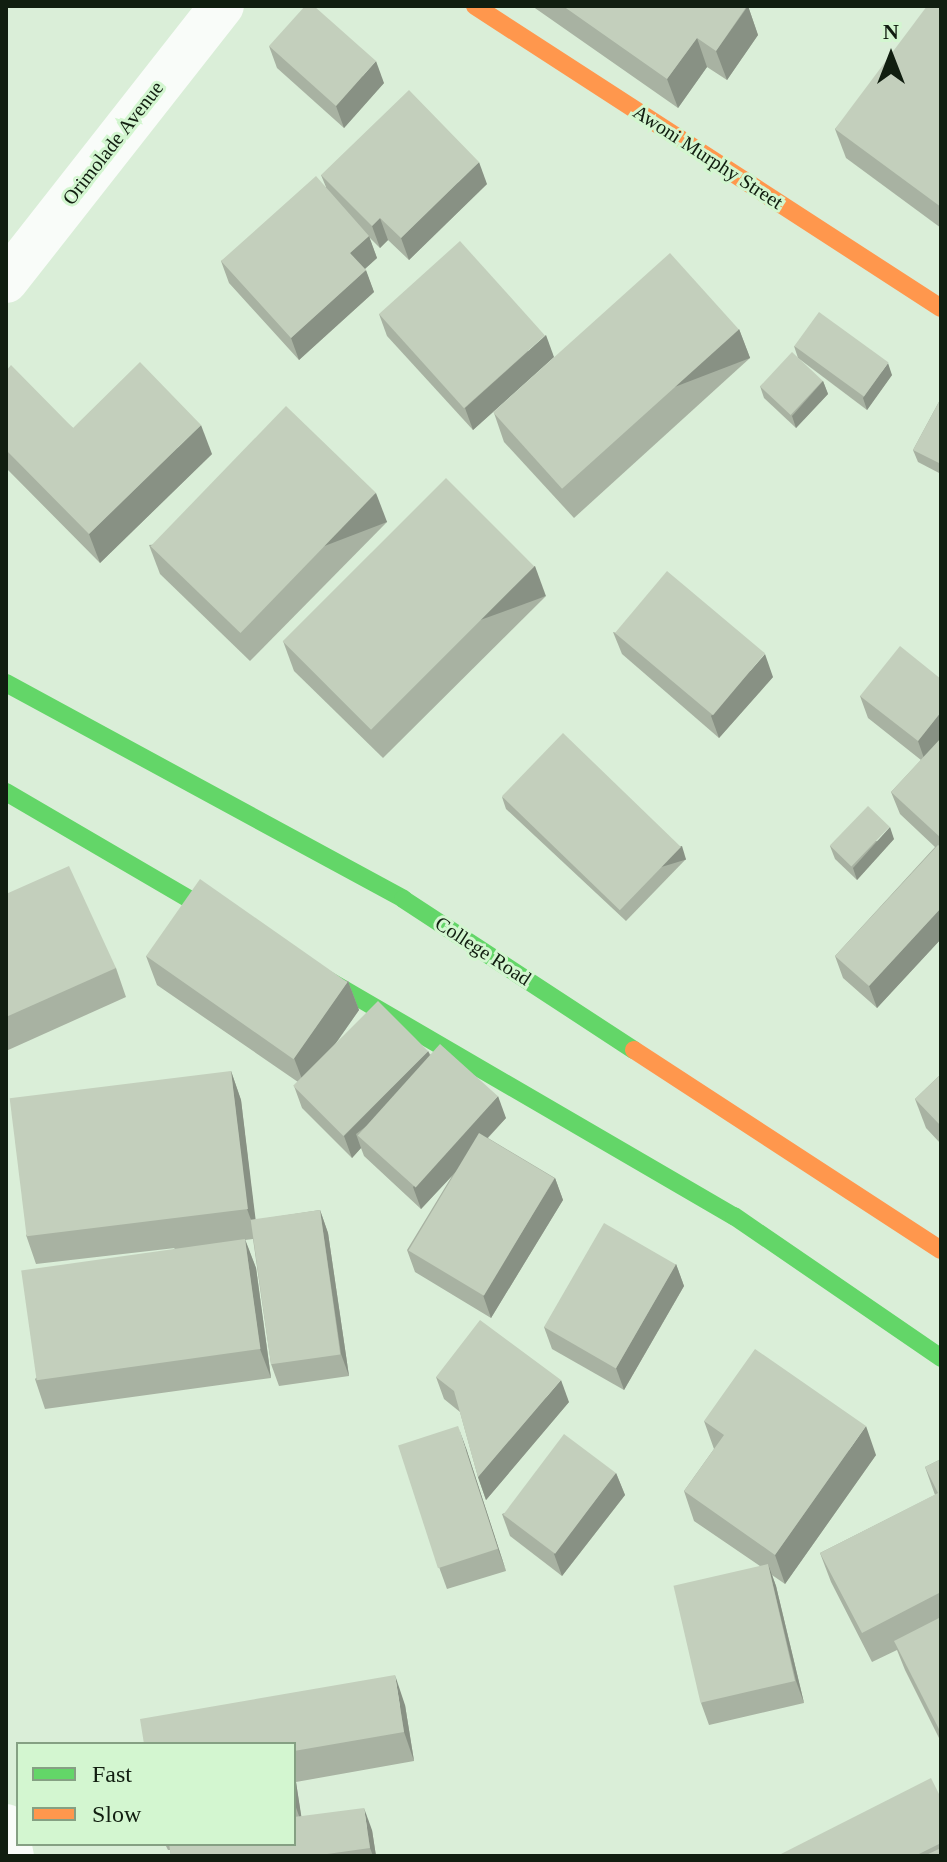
<!DOCTYPE html>
<html>
<head>
<meta charset="utf-8">
<style>
  body { margin:0 }
  #map { position:relative; width:947px; height:1862px; overflow:hidden; background:#daeed8; font-family:Georgia,serif }
  div>[style] { position:absolute }
  [style*='--x'] { left:calc(var(--x)*1px); top:calc(var(--y)*1px); width:calc(var(--w)*1px); rotate:calc(var(--a)*1deg) }
  .street>* { height:44px; margin:-22px; padding:0 22px; transform-origin:22px; border-radius:22px; background:#f9fcf9 }
  .fast>* { height:18px; margin:-9px; padding:0 9px; transform-origin:9px; border-radius:9px; background:#63d668 }
  .slow>* { height:18px; margin:-9px; padding:0 9px; transform-origin:9px; border-radius:9px; background:#ff974d }
  .wall>* { inset:0; background:#a8b2a2 }
  .shaded-wall>* { inset:0; background:#889184; transform-origin:0 0 }
  .building>* { inset:0; background:#c3cfbc; transform-origin:0 0 }
  span { translate:-50% -50%; white-space:nowrap; text-align:center; line-height:1.15; -webkit-text-stroke:6px #d3f6d0; paint-order:stroke }
  .street-label { font-size:20px; color:#111e10 }
  .frame { position:absolute; inset:0; border:8px solid #111e10; pointer-events:none }
  .legend { position:absolute; left:16px; top:1742px; width:280px; height:104px; box-sizing:border-box; background:#d3f6d0; border:2px solid #85a083; margin:0; padding:10px 14px; list-style:none; font-size:24px; color:#111e10 }
  .legend li { display:flex; align-items:center; gap:16px; height:40px }
  .legend b { width:40px; border:2px solid #85a083 }
  .north { position:absolute; left:851px; top:16px; width:80px; height:80px; -webkit-text-stroke:6px #d3f6d0; paint-order:stroke; rotate:0deg; font-size:22px; font-weight:700; line-height:32px; text-align:center; color:#111e10 }
  .north::after { content:''; display:block; margin:auto; width:28px; height:36px; background:#111e10; clip-path:polygon(50% 0,100% 100%,50% 72%,0 100%) }
</style>
</head>
<body>
<div id="map">
  <div class="street">
    <div style="--x:6;--y:281;--w:350;--a:-51.9"></div>
    <div style="--x:6;--y:1826;--w:31;--a:79"></div>
  </div>
  <div class="fast">
    <div style="--x:6;--y:683;--w:452;--a:28.5"></div>
    <div style="--x:403;--y:899;--w:276;--a:33.2"></div>
    <div style="--x:6;--y:792;--w:270;--a:30.3"></div>
    <div style="--x:302;--y:965;--w:500;--a:30.2"></div>
    <div style="--x:734;--y:1216;--w:251;--a:34.4"></div>
  </div>
  <div class="slow">
    <div style="--x:475;--y:6;--w:555;--a:32.95"></div>
    <div style="--x:634;--y:1050;--w:366;--a:33.1"></div>
  </div>
  <div class="wall">
    <div style="clip-path:polygon(532px 6px,748px 6px,758px 35px,727px 80px,707px 67px,678px 108px)"></div>
    <div style="clip-path:polygon(941px 6px,941px 228px,846px 158px,835px 129px)"></div>
    <div style="clip-path:polygon(269px 46px,384px 83px,344px 128px,277px 68px)"></div>
    <div style="clip-path:polygon(321px 175px,487px 184px,409px 260px,388px 240px,380px 248px,369px 237px,377px 258px,365px 269px,374px 292px,299px 360px,229px 283px,221px 261px,326px 187px)"></div>
    <div style="clip-path:polygon(379px 314px,554px 357px,473px 430px,387px 336px)"></div>
    <div style="clip-path:polygon(739px 329px,750px 358px,574px 518px,504px 442px,494px 413px)"></div>
    <div style="clip-path:polygon(794px 346px,892px 375px,867px 410px,798px 358px)"></div>
    <div style="clip-path:polygon(6px 371px,73px 428px,212px 454px,100px 563px,6px 468px)"></div>
    <div style="clip-path:polygon(823px 381px,828px 394px,796px 428px,764px 398px,760px 386px)"></div>
    <div style="clip-path:polygon(941px 398px,941px 474px,918px 462px,913px 450px)"></div>
    <div style="clip-path:polygon(387px 522px,250px 661px,160px 574px,149px 545px)"></div>
    <div style="clip-path:polygon(546px 596px,383px 758px,294px 671px,283px 641px)"></div>
    <div style="clip-path:polygon(613px 632px,773px 677px,719px 738px,622px 654px)"></div>
    <div style="clip-path:polygon(941px 679px,941px 939px,877px 1008px,843px 978px,835px 956px,935px 847px,900px 814px,891px 792px,921px 760px,868px 718px,860px 696px)"></div>
    <div style="clip-path:polygon(502px 797px,686px 859px,626px 921px,506px 809px)"></div>
    <div style="clip-path:polygon(894px 839px,857px 880px,835px 859px,830px 846px)"></div>
    <div style="clip-path:polygon(6px 894px,116px 968px,126px 997px,6px 1051px)"></div>
    <div style="clip-path:polygon(146px 956px,348px 981px,359px 1010px,334px 1046px,428px 1051px,430px 1054px,506px 1118px,488px 1138px,555px 1178px,563px 1200px,491px 1318px,415px 1272px,407px 1250px,452px 1176px,421px 1209px,364px 1156px,361px 1148px,352px 1158px,302px 1108px,294px 1086px,298px 1082px,157px 985px)"></div>
    <div style="clip-path:polygon(231px 1071px,241px 1100px,255px 1220px,320px 1210px,328px 1233px,349px 1376px,279px 1386px,271px 1364px,253px 1239px,245px 1240px,256px 1268px,271px 1378px,45px 1409px,35px 1379px,175px 1248px,36px 1264px,26px 1235px)"></div>
    <div style="clip-path:polygon(941px 1074px,941px 1144px,926px 1128px,915px 1099px)"></div>
    <div style="clip-path:polygon(676px 1264px,684px 1286px,624px 1390px,552px 1349px,544px 1327px)"></div>
    <div style="clip-path:polygon(436px 1377px,569px 1402px,486px 1500px,478px 1477px,460px 1412px,444px 1399px)"></div>
    <div style="clip-path:polygon(704px 1421px,876px 1455px,785px 1584px,772px 1575px,776px 1586px,804px 1703px,709px 1725px,701px 1703px,760px 1566px,694px 1521px,684px 1491px,714px 1449px)"></div>
    <div style="clip-path:polygon(466px 1448px,506px 1571px,447px 1589px,439px 1567px)"></div>
    <div style="clip-path:polygon(941px 1459px,941px 1742px,905px 1670px,897px 1650px,872px 1662px,831px 1582px,820px 1553px,935px 1495px,925px 1467px)"></div>
    <div style="clip-path:polygon(616px 1473px,625px 1495px,562px 1576px,510px 1536px,502px 1514px)"></div>
    <div style="clip-path:polygon(405px 1705px,414px 1761px,296px 1782px,301px 1816px,372px 1830px,376px 1856px,171px 1856px,170px 1850px,168px 1850px,165px 1844px,294px 1844px,294px 1744px)"></div>
    <div style="clip-path:polygon(941px 1798px,941px 1856px,777px 1856px)"></div>
  </div>
  <div class="shaded-wall">
    <div style="clip-path:polygon(748px 6px,758px 35px,727px 80px,716px 51px)"></div>
    <div style="clip-path:polygon(697px 38px,707px 67px,678px 108px,667px 79px)"></div>
    <div style="clip-path:polygon(376px 61px,384px 83px,344px 128px,336px 106px)"></div>
    <div style="clip-path:polygon(479px 162px,487px 184px,409px 260px,401px 238px)"></div>
    <div style="clip-path:polygon(380px 218px,388px 240px,380px 248px,372px 226px)"></div>
    <div style="clip-path:polygon(369px 236px,377px 258px,358px 275px,350px 253px)"></div>
    <div style="clip-path:polygon(366px 270px,374px 292px,299px 360px,291px 338px)"></div>
    <div style="left:739px;top:329px;width:31px;height:238px;rotate:69deg"></div>
    <div style="clip-path:polygon(546px 335px,554px 357px,473px 430px,465px 408px)"></div>
    <div style="clip-path:polygon(888px 363px,892px 375px,867px 410px,863px 398px)"></div>
    <div style="clip-path:polygon(823px 381px,828px 394px,796px 428px,792px 416px)"></div>
    <div style="clip-path:polygon(201px 425px,212px 454px,100px 563px,89px 534px)"></div>
    <div style="left:376px;top:493px;width:31px;height:195px;rotate:69deg"></div>
    <div style="left:535px;top:566px;width:32px;height:231px;rotate:70deg"></div>
    <div style="clip-path:polygon(765px 654px,773px 677px,719px 738px,711px 716px)"></div>
    <div style="clip-path:polygon(941px 712px,941px 744px,926px 764px,918px 741px)"></div>
    <div style="clip-path:polygon(890px 827px,894px 839px,857px 880px,853px 868px)"></div>
    <div style="left:682px;top:846px;width:14px;height:88px;rotate:73deg"></div>
    <div style="clip-path:polygon(941px 908px,941px 939px,877px 1008px,869px 986px)"></div>
    <div style="clip-path:polygon(348px 981px,359px 1010px,305px 1087px,294px 1058px)"></div>
    <div style="clip-path:polygon(428px 1051px,437px 1073px,356px 1134px,361px 1148px,352px 1158px,344px 1136px)"></div>
    <div style="clip-path:polygon(231px 1071px,241px 1100px,258px 1239px,247px 1209px)"></div>
    <div style="clip-path:polygon(498px 1096px,506px 1118px,421px 1209px,413px 1187px)"></div>
    <div style="clip-path:polygon(555px 1178px,563px 1200px,491px 1318px,483px 1295px)"></div>
    <div style="clip-path:polygon(320px 1210px,328px 1233px,349px 1376px,341px 1354px)"></div>
    <div style="clip-path:polygon(245px 1239px,256px 1268px,271px 1378px,260px 1349px)"></div>
    <div style="clip-path:polygon(676px 1264px,684px 1286px,624px 1390px,616px 1368px)"></div>
    <div style="clip-path:polygon(561px 1380px,569px 1402px,486px 1500px,478px 1477px)"></div>
    <div style="clip-path:polygon(458px 1426px,466px 1448px,506px 1571px,498px 1549px)"></div>
    <div style="clip-path:polygon(866px 1426px,876px 1455px,785px 1584px,775px 1555px)"></div>
    <div style="clip-path:polygon(616px 1473px,625px 1495px,562px 1576px,554px 1554px)"></div>
    <div style="clip-path:polygon(768px 1564px,776px 1586px,804px 1703px,796px 1681px)"></div>
    <div style="clip-path:polygon(395px 1675px,405px 1705px,414px 1761px,404px 1732px)"></div>
    <div style="clip-path:polygon(294px 1776px,296px 1782px,303px 1827px,294px 1802px)"></div>
    <div style="clip-path:polygon(364px 1808px,372px 1830px,376px 1856px,373px 1856px,370px 1848px)"></div>
  </div>
  <div class="building">
    <div style="clip-path:polygon(305px 6px,314px 6px,376px 61px,336px 106px,269px 46px)"></div>
    <div style="clip-path:polygon(563px 6px,747px 6px,716px 51px,697px 38px,667px 79px)"></div>
    <div style="clip-path:polygon(927px 6px,941px 6px,941px 207px,835px 129px)"></div>
    <div style="clip-path:polygon(409px 90px,479px 162px,401px 238px,380px 218px,372px 226px,321px 175px)"></div>
    <div style="clip-path:polygon(316px 176px,369px 236px,350px 253px,366px 270px,291px 338px,221px 261px)"></div>
    <div style="left:460px;top:241px;width:127px;height:109px;rotate:48deg"></div>
    <div style="left:670px;top:253px;width:103px;height:238px;rotate:48deg"></div>
    <div style="left:819px;top:312px;width:86px;height:42px;rotate:36deg"></div>
    <div style="left:792px;top:352px;width:42px;height:47px;rotate:43deg"></div>
    <div style="clip-path:polygon(140px 362px,201px 425px,89px 534px,6px 450px,6px 371px,11px 365px,73px 428px)"></div>
    <div style="clip-path:polygon(941px 398px,941px 459px,939px 463px,913px 450px)"></div>
    <div style="left:286px;top:406px;width:125px;height:195px;rotate:44deg"></div>
    <div style="left:446px;top:478px;width:125px;height:231px;rotate:45deg"></div>
    <div style="left:667px;top:571px;width:128px;height:81px;rotate:40deg"></div>
    <div style="clip-path:polygon(900px 646px,941px 679px,941px 712px,918px 741px,860px 696px)"></div>
    <div style="left:563px;top:733px;width:164px;height:88px;rotate:44deg"></div>
    <div style="clip-path:polygon(941px 738px,941px 838px,891px 792px)"></div>
    <div style="left:868px;top:806px;width:30px;height:55px;rotate:44deg"></div>
    <div style="clip-path:polygon(938px 845px,941px 847px,941px 908px,869px 986px,835px 956px)"></div>
    <div style="clip-path:polygon(69px 866px,116px 968px,6px 1017px,6px 894px)"></div>
    <div style="left:200px;top:879px;width:180px;height:94px;rotate:35deg"></div>
    <div style="left:378px;top:1001px;width:71px;height:120px;rotate:45deg"></div>
    <div style="left:440px;top:1044px;width:78px;height:123px;rotate:42deg"></div>
    <div style="left:231px;top:1071px;width:139px;height:223px;rotate:83deg"></div>
    <div style="clip-path:polygon(941px 1074px,941px 1126px,915px 1099px)"></div>
    <div style="left:479px;top:1133px;width:88px;height:137px;rotate:31deg"></div>
    <div style="left:320px;top:1210px;width:146px;height:70px;rotate:82deg"></div>
    <div style="left:604px;top:1223px;width:83px;height:120px;rotate:30deg"></div>
    <div style="left:245px;top:1239px;width:111px;height:226px;rotate:82deg"></div>
    <div style="clip-path:polygon(480px 1320px,561px 1380px,478px 1477px,454px 1391px,436px 1377px)"></div>
    <div style="clip-path:polygon(755px 1349px,866px 1426px,775px 1555px,684px 1491px,724px 1435px,704px 1421px)"></div>
    <div style="left:458px;top:1426px;width:129px;height:63px;rotate:72deg"></div>
    <div style="left:564px;top:1434px;width:65px;height:101px;rotate:37deg"></div>
    <div style="clip-path:polygon(941px 1459px,941px 1592px,862px 1633px,820px 1553px,938px 1493px,925px 1467px)"></div>
    <div style="left:768px;top:1564px;width:120px;height:97px;rotate:77deg"></div>
    <div style="clip-path:polygon(941px 1617px,941px 1733px,894px 1641px)"></div>
    <div style="clip-path:polygon(395px 1675px,404px 1732px,294px 1751px,294px 1744px,144px 1744px,140px 1719px)"></div>
    <div style="clip-path:polygon(931px 1778px,941px 1798px,941px 1843px,915px 1856px,777px 1856px)"></div>
    <div style="clip-path:polygon(364px 1808px,370px 1848px,313px 1856px,171px 1856px,169px 1844px,294px 1844px,294px 1817px)"></div>
    <div style="clip-path:polygon(941px 1848px,941px 1856px,924px 1856px)"></div>
  </div>
  <div class="street-label">
    <span style="left:113px;top:143px;rotate:-52deg">Orimolade Avenue</span>
    <span style="left:708px;top:157px;rotate:33deg">Awoni Murphy Street</span>
    <span style="left:483px;top:951px;rotate:33deg">College Road</span>
  </div>
  <div class="frame"></div>
  <ul class="legend">
  <li><b style="height:10px;background:#63d668"></b>Fast</li>
  <li><b style="height:10px;background:#ff974d"></b>Slow</li>
  </ul>
  <div class="north">N</div>
</div>
</body>
</html>
